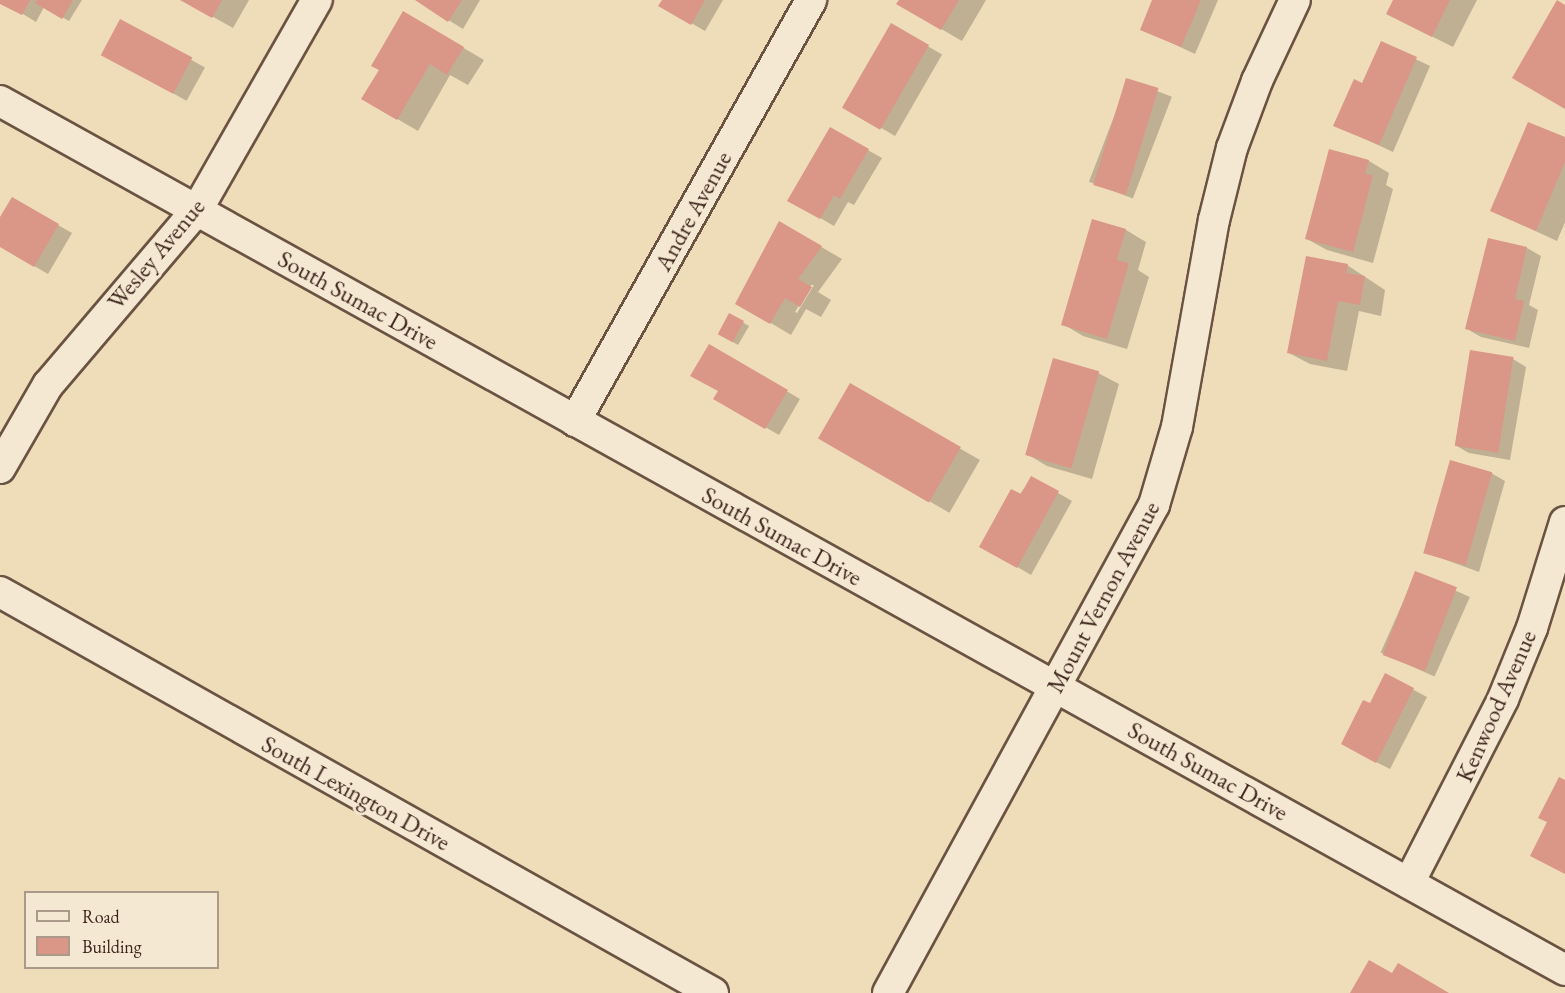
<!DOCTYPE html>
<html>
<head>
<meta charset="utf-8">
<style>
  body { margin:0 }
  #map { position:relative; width:1565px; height:993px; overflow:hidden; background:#efdcb9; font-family:"EB Garamond",serif }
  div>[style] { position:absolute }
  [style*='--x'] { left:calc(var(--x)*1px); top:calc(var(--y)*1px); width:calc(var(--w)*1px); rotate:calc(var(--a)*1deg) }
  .shadow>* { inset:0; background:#0003; transform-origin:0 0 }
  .building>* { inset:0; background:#da9686; transform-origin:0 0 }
  .roads { filter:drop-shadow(2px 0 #6a5343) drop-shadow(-2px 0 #6a5343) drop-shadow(0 2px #6a5343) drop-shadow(0 -2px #6a5343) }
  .minor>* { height:30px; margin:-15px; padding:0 15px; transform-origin:15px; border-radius:15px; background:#f5e8d2 }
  span { translate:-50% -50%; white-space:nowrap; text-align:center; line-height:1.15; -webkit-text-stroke:6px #f5e8d2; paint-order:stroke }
  .street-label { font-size:24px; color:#3d251c }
  .legend { position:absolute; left:24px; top:891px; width:195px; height:78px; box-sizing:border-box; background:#f5e8d2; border:2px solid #ab9a89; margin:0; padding:8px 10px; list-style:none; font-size:18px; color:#3d251c }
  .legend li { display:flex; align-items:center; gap:12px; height:30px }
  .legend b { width:30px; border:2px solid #ab9a89 }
</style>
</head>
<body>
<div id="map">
  <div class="shadow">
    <div style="clip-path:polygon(0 0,82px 0,69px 21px,44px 7px,36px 22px)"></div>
    <div style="clip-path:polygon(183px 0,249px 0,233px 28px)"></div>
    <div style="clip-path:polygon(416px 0,480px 0,463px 29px)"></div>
    <div style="clip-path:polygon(663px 0,723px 0,705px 31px,660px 5px)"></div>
    <div style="clip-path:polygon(901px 0,986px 0,962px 41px,898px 4px)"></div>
    <div style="clip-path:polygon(1154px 0,1218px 0,1195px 54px,1142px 29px)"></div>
    <div style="clip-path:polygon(1395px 0,1477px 0,1453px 47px,1409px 25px)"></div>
    <div style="clip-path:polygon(404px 13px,484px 60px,468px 85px,450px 75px,418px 131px,363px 99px,381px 69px)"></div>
    <div style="left:121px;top:21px;width:96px;height:38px;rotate:29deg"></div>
    <div style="left:891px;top:25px;width:59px;height:94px;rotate:30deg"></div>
    <div style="clip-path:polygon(1382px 43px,1430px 66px,1393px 152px,1335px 125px,1363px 85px)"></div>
    <div style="left:1128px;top:80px;width:47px;height:109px;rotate:21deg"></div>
    <div style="clip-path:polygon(830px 129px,882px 158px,854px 205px,848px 202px,834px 226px,789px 200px)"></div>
    <div style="clip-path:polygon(1565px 138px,1565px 222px,1557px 241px,1492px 211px)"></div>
    <div style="clip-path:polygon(1330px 150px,1369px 161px,1389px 173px,1386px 185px,1393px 189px,1373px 263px,1327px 250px,1307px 239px)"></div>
    <div style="clip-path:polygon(12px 199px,72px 233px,48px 274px,0 246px,0 220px)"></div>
    <div style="clip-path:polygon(1093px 221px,1126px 230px,1146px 242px,1138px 270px,1149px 277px,1127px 349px,1083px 336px,1063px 324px)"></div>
    <div style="clip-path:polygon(evenodd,780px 223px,842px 259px,818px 292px,831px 300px,821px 317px,806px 309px,791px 335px,737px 303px,780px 223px,811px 285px,814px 285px,797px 313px,795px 312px,811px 285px)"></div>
    <div style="clip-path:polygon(1489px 239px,1527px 248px,1541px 256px,1529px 305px,1538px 310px,1529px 348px,1481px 337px,1467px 329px)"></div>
    <div style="clip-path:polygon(1347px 265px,1385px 290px,1381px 316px,1359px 311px,1347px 371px,1310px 364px,1289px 353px)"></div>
    <div style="left:730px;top:315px;width:22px;height:22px;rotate:30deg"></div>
    <div style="clip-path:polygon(709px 346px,800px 399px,779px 435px,715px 398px,720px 391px)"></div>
    <div style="clip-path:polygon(1471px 352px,1513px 359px,1526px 367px,1510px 460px,1469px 453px,1455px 445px)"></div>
    <div style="clip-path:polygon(1098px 373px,1119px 384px,1092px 479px,1047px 466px,1027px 454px)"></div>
    <div style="left:850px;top:385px;width:150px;height:61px;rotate:30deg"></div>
    <div style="clip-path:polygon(1491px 473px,1505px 481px,1479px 572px,1424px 552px)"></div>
    <div style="clip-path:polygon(1032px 478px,1072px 501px,1031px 575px,981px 546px)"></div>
    <div style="left:1416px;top:573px;width:59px;height:87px;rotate:24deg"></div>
    <div style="clip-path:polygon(1386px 675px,1427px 697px,1390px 769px,1356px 752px,1370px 705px)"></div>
  </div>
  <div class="building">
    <div style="clip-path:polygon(0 0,30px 0,22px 15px,0 4px)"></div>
    <div style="clip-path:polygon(37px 0,73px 0,62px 19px,35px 3px)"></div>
    <div style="clip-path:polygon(180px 0,222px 0,212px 18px)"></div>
    <div style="clip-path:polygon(415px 0,462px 0,448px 22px)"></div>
    <div style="clip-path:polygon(662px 0,705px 0,691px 25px,658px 6px)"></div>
    <div style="clip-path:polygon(899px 0,959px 0,941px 30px,896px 4px)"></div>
    <div style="clip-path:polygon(1152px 0,1201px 0,1181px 47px,1140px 30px)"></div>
    <div style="clip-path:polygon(1393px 0,1450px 0,1432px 37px,1386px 14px)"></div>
    <div style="clip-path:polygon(1557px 0,1565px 5px,1565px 109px,1512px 78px)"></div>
    <div style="clip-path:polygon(403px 11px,464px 47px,447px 75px,430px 64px,397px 120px,361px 99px,379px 70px,371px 66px)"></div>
    <div style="left:120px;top:19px;width:82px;height:41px;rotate:28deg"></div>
    <div style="left:891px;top:23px;width:44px;height:98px;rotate:30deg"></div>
    <div style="clip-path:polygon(1381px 41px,1417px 57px,1379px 145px,1333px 126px,1354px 79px,1362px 83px)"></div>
    <div style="left:1126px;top:78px;width:34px;height:112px;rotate:17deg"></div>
    <div style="clip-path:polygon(1528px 122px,1565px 137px,1565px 162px,1536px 231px,1490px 211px)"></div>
    <div style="clip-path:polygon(830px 127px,869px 149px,840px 199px,834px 195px,820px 219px,787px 201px)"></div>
    <div style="clip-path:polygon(1329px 149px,1369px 160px,1365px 174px,1373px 175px,1353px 252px,1305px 239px)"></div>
    <div style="clip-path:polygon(12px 197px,59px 224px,34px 267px,0 247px,0 217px)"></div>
    <div style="clip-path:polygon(1092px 219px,1126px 229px,1117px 260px,1129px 263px,1107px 339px,1061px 325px)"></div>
    <div style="clip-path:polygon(779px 221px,822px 246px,798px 279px,812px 287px,800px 307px,785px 298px,770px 324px,735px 304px)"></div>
    <div style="clip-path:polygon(1488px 238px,1527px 247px,1515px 299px,1524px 301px,1515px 341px,1465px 329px)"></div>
    <div style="clip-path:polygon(1306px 256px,1348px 264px,1346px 273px,1365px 276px,1360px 305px,1338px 301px,1327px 361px,1287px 353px)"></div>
    <div style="left:729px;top:313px;width:17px;height:24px;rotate:28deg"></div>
    <div style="clip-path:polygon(709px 344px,788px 390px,765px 429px,713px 399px,718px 391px,690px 376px)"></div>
    <div style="left:1470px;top:350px;width:44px;height:97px;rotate:9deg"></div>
    <div style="left:1053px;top:358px;width:48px;height:101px;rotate:16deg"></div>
    <div style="left:850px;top:383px;width:128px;height:64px;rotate:30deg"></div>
    <div style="left:1450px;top:460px;width:44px;height:97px;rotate:16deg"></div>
    <div style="clip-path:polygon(1031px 476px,1059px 491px,1017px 568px,979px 547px,1011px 489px,1021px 494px)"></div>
    <div style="left:1415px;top:571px;width:45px;height:90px;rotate:21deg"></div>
    <div style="clip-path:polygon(1385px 673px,1414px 688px,1376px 763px,1341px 744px,1363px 700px,1370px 703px)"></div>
    <div style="clip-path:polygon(1559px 777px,1565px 780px,1565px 874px,1530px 856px,1547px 822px,1538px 818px)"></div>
    <div style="clip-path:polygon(1369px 960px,1392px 973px,1398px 963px,1449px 993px,1350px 993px)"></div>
  </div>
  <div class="roads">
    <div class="minor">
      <div style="--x:0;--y:101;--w:1790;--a:29.04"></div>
      <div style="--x:575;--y:421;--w:483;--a:-60.7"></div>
      <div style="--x:0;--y:468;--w:96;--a:-60"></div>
      <div style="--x:48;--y:385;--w:230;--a:-49.6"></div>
      <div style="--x:197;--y:210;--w:242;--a:-60.3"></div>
      <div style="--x:0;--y:592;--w:818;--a:29.35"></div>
      <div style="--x:1409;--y:883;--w:207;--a:-62.9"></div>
      <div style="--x:1503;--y:699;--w:77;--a:-67.8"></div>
      <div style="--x:1532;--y:628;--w:111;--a:-72.7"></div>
      <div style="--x:888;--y:993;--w:556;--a:-61.41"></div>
      <div style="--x:1154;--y:505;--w:81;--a:-73.6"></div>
      <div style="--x:1177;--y:427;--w:210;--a:-79.9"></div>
      <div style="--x:1214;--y:220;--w:74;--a:-76"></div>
      <div style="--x:1232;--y:148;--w:72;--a:-69.5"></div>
      <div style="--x:1257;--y:81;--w:89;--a:-64.9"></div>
    </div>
  </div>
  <div class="street-label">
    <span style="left:693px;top:211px;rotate:-61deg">Andre Avenue</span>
    <span style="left:156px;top:254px;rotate:-50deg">Wesley Avenue</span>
    <span style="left:358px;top:300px;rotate:29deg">South Sumac Drive</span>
    <span style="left:782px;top:536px;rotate:29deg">South Sumac Drive</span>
    <span style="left:1103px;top:597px;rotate:-62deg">Mount Vernon Avenue</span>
    <span style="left:1496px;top:706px;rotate:-66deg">Kenwood Avenue</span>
    <span style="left:1208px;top:771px;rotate:29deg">South Sumac Drive</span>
    <span style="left:356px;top:793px;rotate:29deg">South Lexington Drive</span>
  </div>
  <ul class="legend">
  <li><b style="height:8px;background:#f5e8d2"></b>Road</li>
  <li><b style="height:16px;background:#da9686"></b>Building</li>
  </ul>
</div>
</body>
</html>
